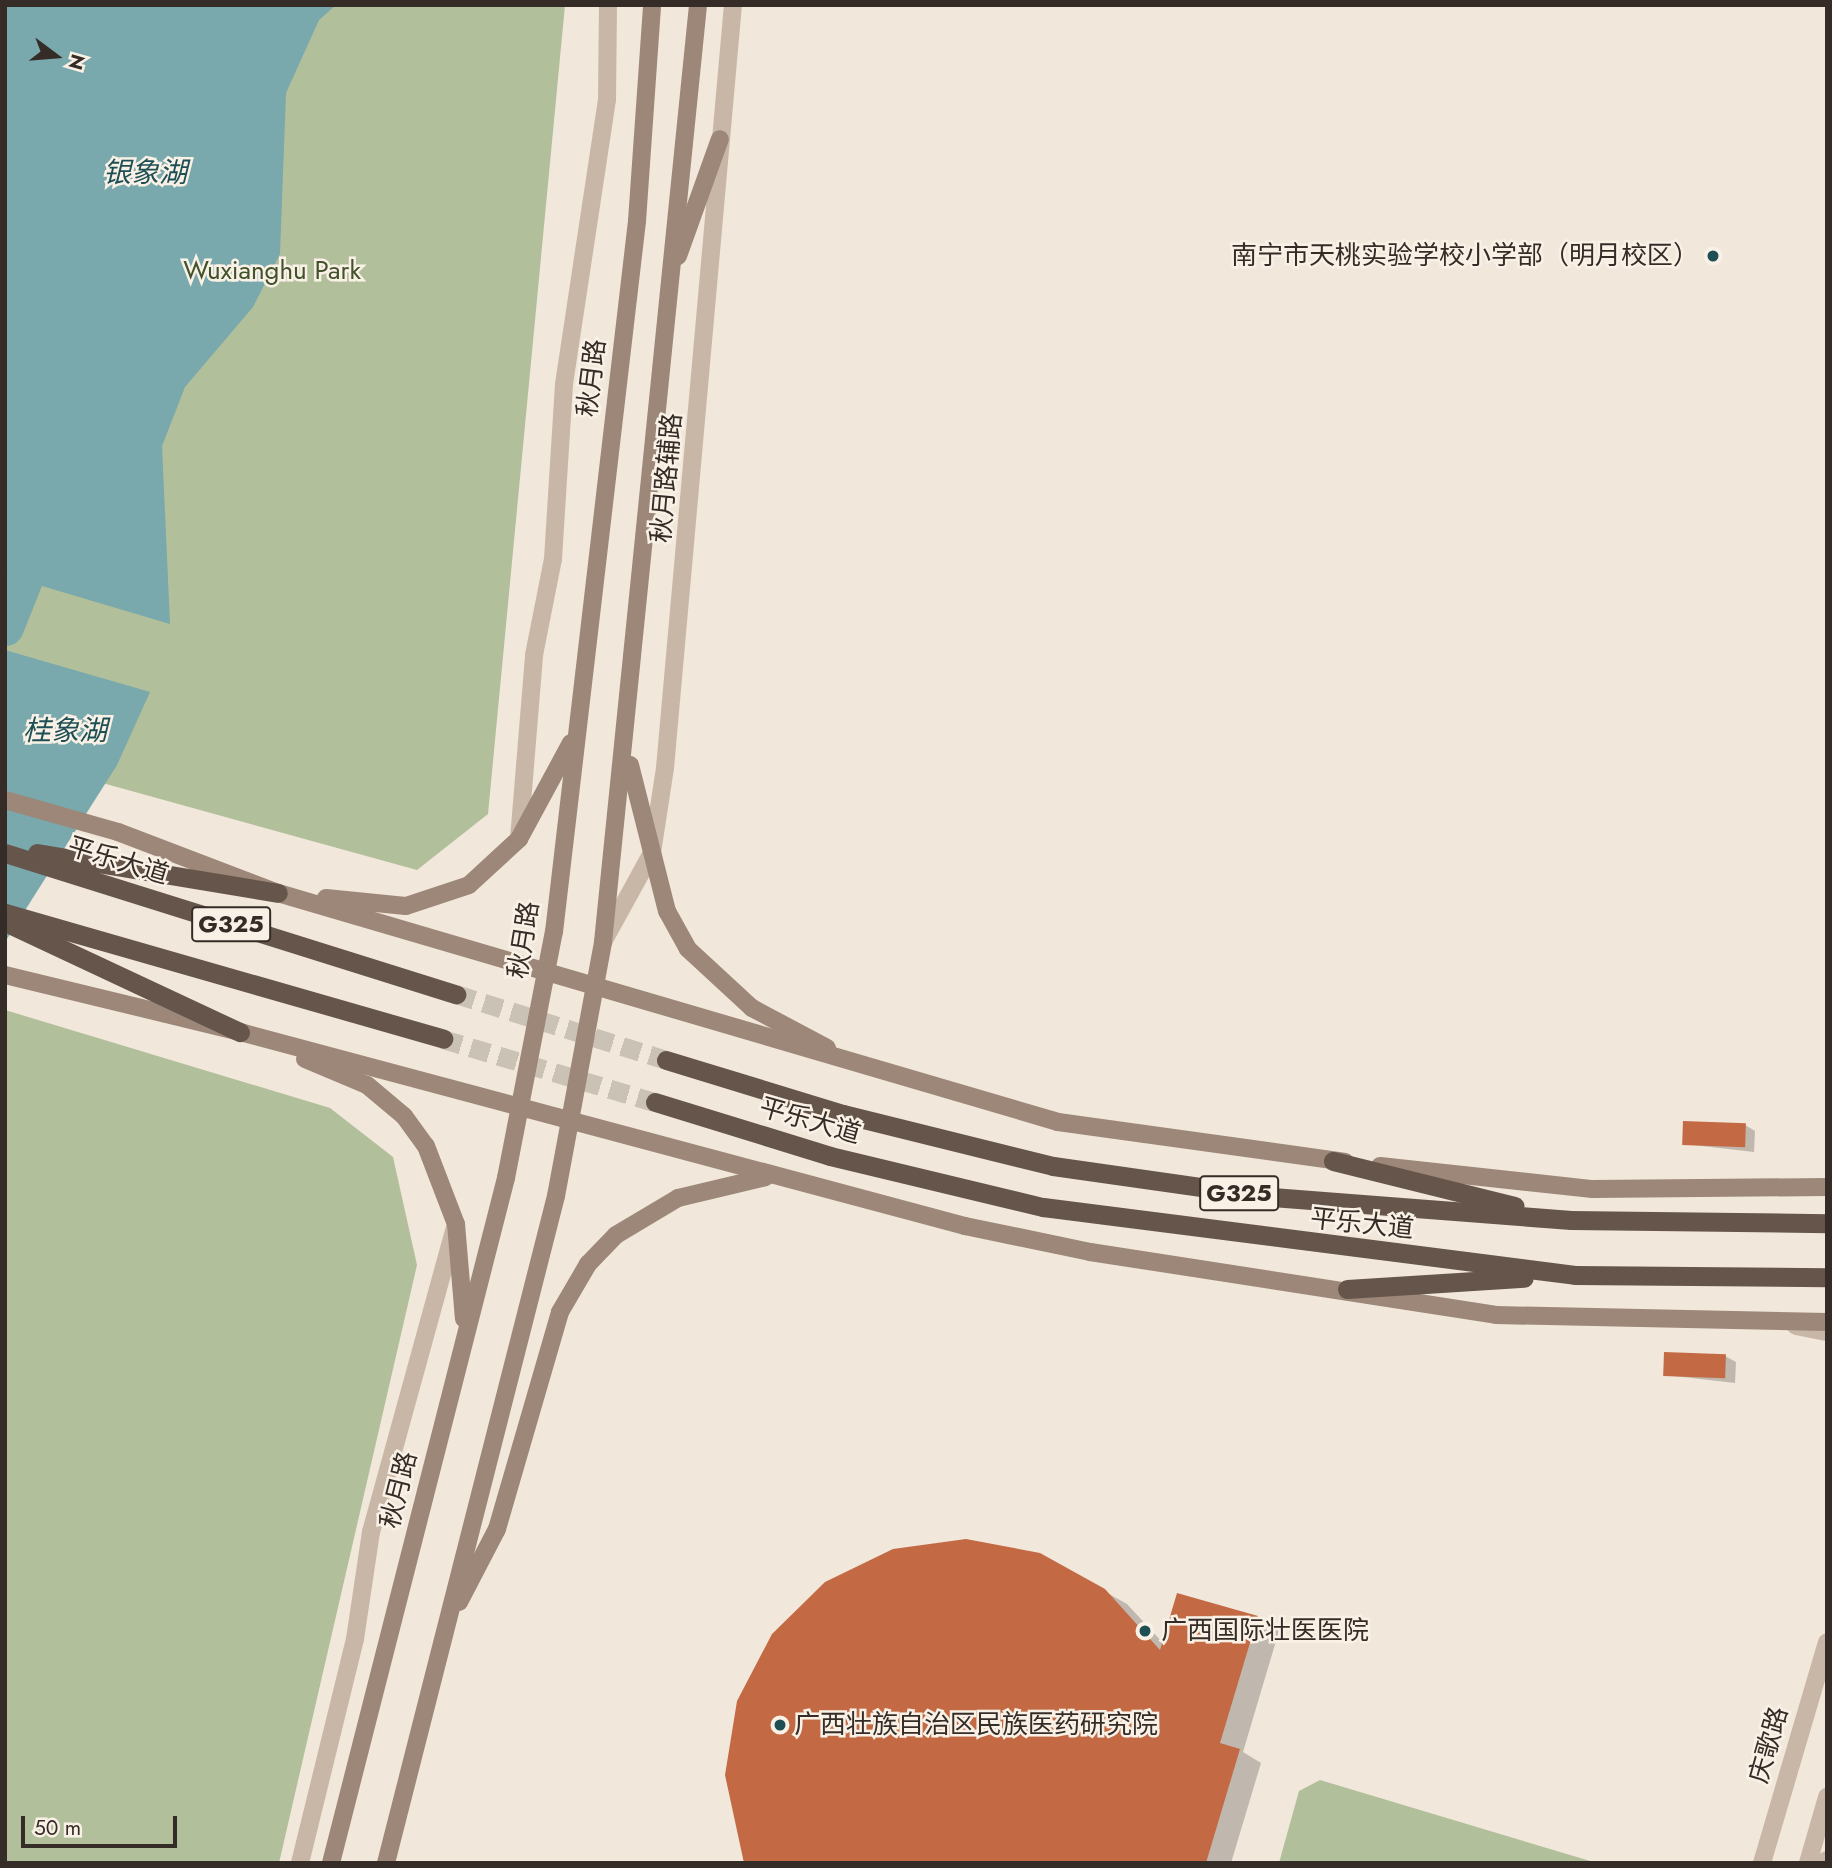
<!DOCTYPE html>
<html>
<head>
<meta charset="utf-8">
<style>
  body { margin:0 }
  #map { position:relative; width:1832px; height:1868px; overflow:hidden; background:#f1e7da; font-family:Jost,"Noto Sans SC",sans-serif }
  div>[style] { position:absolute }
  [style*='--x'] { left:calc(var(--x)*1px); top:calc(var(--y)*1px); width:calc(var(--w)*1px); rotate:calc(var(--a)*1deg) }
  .green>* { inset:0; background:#b1bf9a }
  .water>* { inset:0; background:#79a8ad }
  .shadow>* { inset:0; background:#0003 }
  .river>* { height:37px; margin:-18.5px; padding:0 18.5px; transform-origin:18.5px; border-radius:18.5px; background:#79a8ad }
  .building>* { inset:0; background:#c36a45; transform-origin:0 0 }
  .trunk-tunnel>* { height:19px; margin-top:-9.5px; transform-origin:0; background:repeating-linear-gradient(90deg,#cbc2b6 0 19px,transparent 0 29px) }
  .minor>* { height:18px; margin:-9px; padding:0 9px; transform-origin:9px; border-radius:9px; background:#c8b7a6 }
  .tertiary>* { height:18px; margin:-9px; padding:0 9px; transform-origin:9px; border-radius:9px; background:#c8b7a6 }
  .secondary>* { height:18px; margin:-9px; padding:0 9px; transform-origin:9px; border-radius:9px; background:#9c8778 }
  .trunk>* { height:19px; margin:-9.5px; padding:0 9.5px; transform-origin:9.5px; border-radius:9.5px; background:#66554b }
  .dots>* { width:19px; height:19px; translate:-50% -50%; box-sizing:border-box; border:4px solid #f9f1e6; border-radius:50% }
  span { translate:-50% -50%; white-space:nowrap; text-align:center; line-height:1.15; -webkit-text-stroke:5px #f9f1e6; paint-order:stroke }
  .shield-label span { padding:2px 5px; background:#f9f1e6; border:2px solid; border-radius:5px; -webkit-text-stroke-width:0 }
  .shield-label { font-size:24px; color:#352c27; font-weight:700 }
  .poi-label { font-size:26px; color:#352c27 }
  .right { translate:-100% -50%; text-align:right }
  .left { translate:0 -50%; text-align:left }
  .park-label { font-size:26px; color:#42522b }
  .street-label { font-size:26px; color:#352c27 }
  .water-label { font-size:28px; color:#1d4f55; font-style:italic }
  .frame { position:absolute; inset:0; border:7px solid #352c27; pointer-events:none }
  .north { position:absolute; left:21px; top:21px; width:70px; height:70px; -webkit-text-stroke:5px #f9f1e6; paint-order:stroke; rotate:106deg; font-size:19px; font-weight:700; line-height:28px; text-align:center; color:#352c27 }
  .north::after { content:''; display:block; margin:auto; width:24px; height:32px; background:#352c27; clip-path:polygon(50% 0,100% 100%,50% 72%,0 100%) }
  .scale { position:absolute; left:21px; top:1816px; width:156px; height:32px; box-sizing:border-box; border:4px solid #352c27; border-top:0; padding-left:9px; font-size:21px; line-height:24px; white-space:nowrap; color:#352c27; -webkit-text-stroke:5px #f9f1e6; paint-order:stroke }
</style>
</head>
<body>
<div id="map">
  <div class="green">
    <div style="clip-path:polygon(5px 5px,565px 5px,488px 814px,417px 870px,5px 756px)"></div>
    <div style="clip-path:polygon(5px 1010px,330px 1108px,393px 1157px,417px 1265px,279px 1863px,5px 1863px)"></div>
    <div style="clip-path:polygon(1320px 1780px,1597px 1863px,1279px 1863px,1299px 1791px)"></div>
  </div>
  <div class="water">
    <div style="clip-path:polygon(5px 5px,336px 5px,319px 20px,286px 93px,280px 254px,253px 307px,185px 387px,162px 446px,170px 624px,5px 575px)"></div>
    <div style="clip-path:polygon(5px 650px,150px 692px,117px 765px,5px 942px)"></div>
  </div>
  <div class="shadow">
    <div style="clip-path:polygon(1745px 1125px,1755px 1131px,1754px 1152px,1684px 1144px)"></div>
    <div style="clip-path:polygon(1725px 1356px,1736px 1362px,1735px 1383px,1665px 1375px)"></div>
    <div style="clip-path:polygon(1039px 1555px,1127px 1604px,1164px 1644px,1257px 1618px,1279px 1631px,1243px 1752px,1261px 1763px,1231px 1863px,746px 1863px,727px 1775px)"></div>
  </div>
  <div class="river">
    <div style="--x:5;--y:627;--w:100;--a:-68.3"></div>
  </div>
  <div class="building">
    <div style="left:1683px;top:1121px;width:63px;height:24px;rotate:2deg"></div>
    <div style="left:1664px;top:1352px;width:62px;height:24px;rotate:2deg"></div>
    <div style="clip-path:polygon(966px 1539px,1040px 1553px,1105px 1589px,1160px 1650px,1177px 1593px,1258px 1616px,1220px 1743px,1240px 1749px,1206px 1863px,744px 1863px,725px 1775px,737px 1701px,772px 1634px,825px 1582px,893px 1549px)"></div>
  </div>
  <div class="trunk-tunnel">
    <div style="--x:456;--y:994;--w:220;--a:17.4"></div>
    <div style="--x:443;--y:1039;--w:221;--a:16.6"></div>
  </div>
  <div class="minor">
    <div style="--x:519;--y:839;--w:185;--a:-85.3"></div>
    <div style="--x:534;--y:655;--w:98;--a:-78.8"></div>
    <div style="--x:553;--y:559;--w:175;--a:-86.4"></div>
    <div style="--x:564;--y:384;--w:288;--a:-81.4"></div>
    <div style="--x:607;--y:99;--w:94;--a:-89.4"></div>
    <div style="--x:603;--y:942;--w:102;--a:-61.2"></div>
    <div style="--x:652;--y:853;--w:86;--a:-81.3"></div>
    <div style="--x:665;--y:768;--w:766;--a:-84.91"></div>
    <div style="--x:300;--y:1863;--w:231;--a:-76.2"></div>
    <div style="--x:355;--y:1639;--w:108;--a:-81.5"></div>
    <div style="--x:371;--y:1532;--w:315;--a:-74.6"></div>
    <div style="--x:1823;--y:1863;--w:5;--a:-37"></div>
  </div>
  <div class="tertiary">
    <div style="--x:1796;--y:1326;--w:32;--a:11"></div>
    <div style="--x:1762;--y:1863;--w:230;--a:-73.6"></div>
    <div style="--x:1808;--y:1863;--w:69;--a:-73.9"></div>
  </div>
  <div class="secondary">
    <div style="--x:678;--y:256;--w:124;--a:-70.3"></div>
    <div style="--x:630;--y:765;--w:151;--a:75.8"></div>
    <div style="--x:667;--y:911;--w:43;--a:61.1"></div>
    <div style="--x:688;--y:949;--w:87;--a:42.7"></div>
    <div style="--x:752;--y:1008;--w:85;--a:28.1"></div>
    <div style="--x:5;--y:800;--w:117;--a:15.8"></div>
    <div style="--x:118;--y:832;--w:171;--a:20.9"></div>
    <div style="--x:278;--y:893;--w:813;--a:16.36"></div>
    <div style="--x:1058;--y:1122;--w:290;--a:7.9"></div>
    <div style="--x:326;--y:898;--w:80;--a:5.7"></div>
    <div style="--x:406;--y:906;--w:66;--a:-18.4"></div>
    <div style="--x:469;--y:885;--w:68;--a:-42.6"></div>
    <div style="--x:519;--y:839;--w:109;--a:-61.6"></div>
    <div style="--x:5;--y:975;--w:242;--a:13.6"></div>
    <div style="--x:240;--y:1032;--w:751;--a:14.98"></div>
    <div style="--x:965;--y:1226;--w:128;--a:11.7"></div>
    <div style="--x:1090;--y:1252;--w:411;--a:8.8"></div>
    <div style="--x:1496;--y:1315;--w:331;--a:1.2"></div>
    <div style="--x:305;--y:1059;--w:67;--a:22.8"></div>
    <div style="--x:367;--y:1085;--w:48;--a:40"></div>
    <div style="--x:404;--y:1116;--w:37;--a:54"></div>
    <div style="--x:426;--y:1146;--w:84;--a:69"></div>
    <div style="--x:456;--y:1224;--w:95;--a:85.2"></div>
    <div style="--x:1380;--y:1166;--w:214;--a:6.2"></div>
    <div style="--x:1593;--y:1189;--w:234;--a:-0.5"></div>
    <div style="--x:459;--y:1602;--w:82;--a:-62.5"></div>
    <div style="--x:497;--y:1529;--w:226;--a:-73.8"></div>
    <div style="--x:560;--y:1312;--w:56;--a:-59.7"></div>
    <div style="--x:588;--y:1264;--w:40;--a:-46"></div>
    <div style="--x:616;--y:1235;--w:72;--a:-30.8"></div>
    <div style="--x:678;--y:1198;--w:90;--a:-13.4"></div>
    <div style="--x:331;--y:1863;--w:707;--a:-75.67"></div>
    <div style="--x:506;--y:1178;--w:251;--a:-79"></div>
    <div style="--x:554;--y:932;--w:716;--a:-83.34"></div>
    <div style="--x:637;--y:221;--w:217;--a:-86"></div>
    <div style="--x:386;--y:1863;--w:688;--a:-75.7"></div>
    <div style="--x:556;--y:1196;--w:258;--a:-79.5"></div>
    <div style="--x:603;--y:942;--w:942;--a:-84.21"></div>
  </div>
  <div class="trunk">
    <div style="--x:5;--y:853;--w:473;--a:17.4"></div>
    <div style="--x:37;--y:853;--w:244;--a:9.4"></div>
    <div style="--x:5;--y:913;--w:456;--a:16"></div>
    <div style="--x:9;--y:924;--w:255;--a:25.1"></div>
    <div style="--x:666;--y:1060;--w:185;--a:17"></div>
    <div style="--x:843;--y:1114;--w:216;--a:13.9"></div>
    <div style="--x:1053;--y:1166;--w:221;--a:8.1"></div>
    <div style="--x:1272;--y:1197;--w:300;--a:4.4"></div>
    <div style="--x:1571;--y:1220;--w:256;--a:0.7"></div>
    <div style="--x:655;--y:1102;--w:183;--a:17.1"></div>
    <div style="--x:830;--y:1156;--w:219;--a:13.5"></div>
    <div style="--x:1043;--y:1207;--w:536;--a:7.28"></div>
    <div style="--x:1575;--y:1275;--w:252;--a:0.5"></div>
    <div style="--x:1333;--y:1161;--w:187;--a:13.9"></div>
    <div style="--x:1347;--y:1289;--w:177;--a:-3.6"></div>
  </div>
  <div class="dots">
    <div style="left:1713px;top:256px;background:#1d4f55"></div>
    <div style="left:1145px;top:1631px;background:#1d4f55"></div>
    <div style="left:780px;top:1725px;background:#1d4f55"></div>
  </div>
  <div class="shield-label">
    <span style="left:231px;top:924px">G325</span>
    <span style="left:1239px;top:1193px">G325</span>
  </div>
  <div class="poi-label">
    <span class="right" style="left:1699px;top:256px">南宁市天桃实验学校小学部（明月校区）</span>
    <span class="left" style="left:1161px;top:1631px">广西国际壮医医院</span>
    <span class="left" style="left:794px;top:1725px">广西壮族自治区民族医药研究院</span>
  </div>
  <div class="park-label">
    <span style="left:272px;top:271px">Wuxianghu Park</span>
  </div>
  <div class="street-label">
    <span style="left:592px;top:378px;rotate:-83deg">秋月路</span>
    <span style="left:667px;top:478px;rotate:-85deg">秋月路辅路</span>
    <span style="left:118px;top:861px;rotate:17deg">平乐大道</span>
    <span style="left:524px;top:940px;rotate:-81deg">秋月路</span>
    <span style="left:810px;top:1121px;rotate:16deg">平乐大道</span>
    <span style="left:1362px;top:1224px;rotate:6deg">平乐大道</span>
    <span style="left:399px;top:1490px;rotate:-76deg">秋月路</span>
    <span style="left:1769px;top:1745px;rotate:-74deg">庆歌路</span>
  </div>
  <div class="water-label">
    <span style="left:145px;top:173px">银象湖</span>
    <span style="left:65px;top:731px">桂象湖</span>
  </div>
  <div class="frame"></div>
  <div class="north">N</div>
  <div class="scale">50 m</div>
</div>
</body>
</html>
